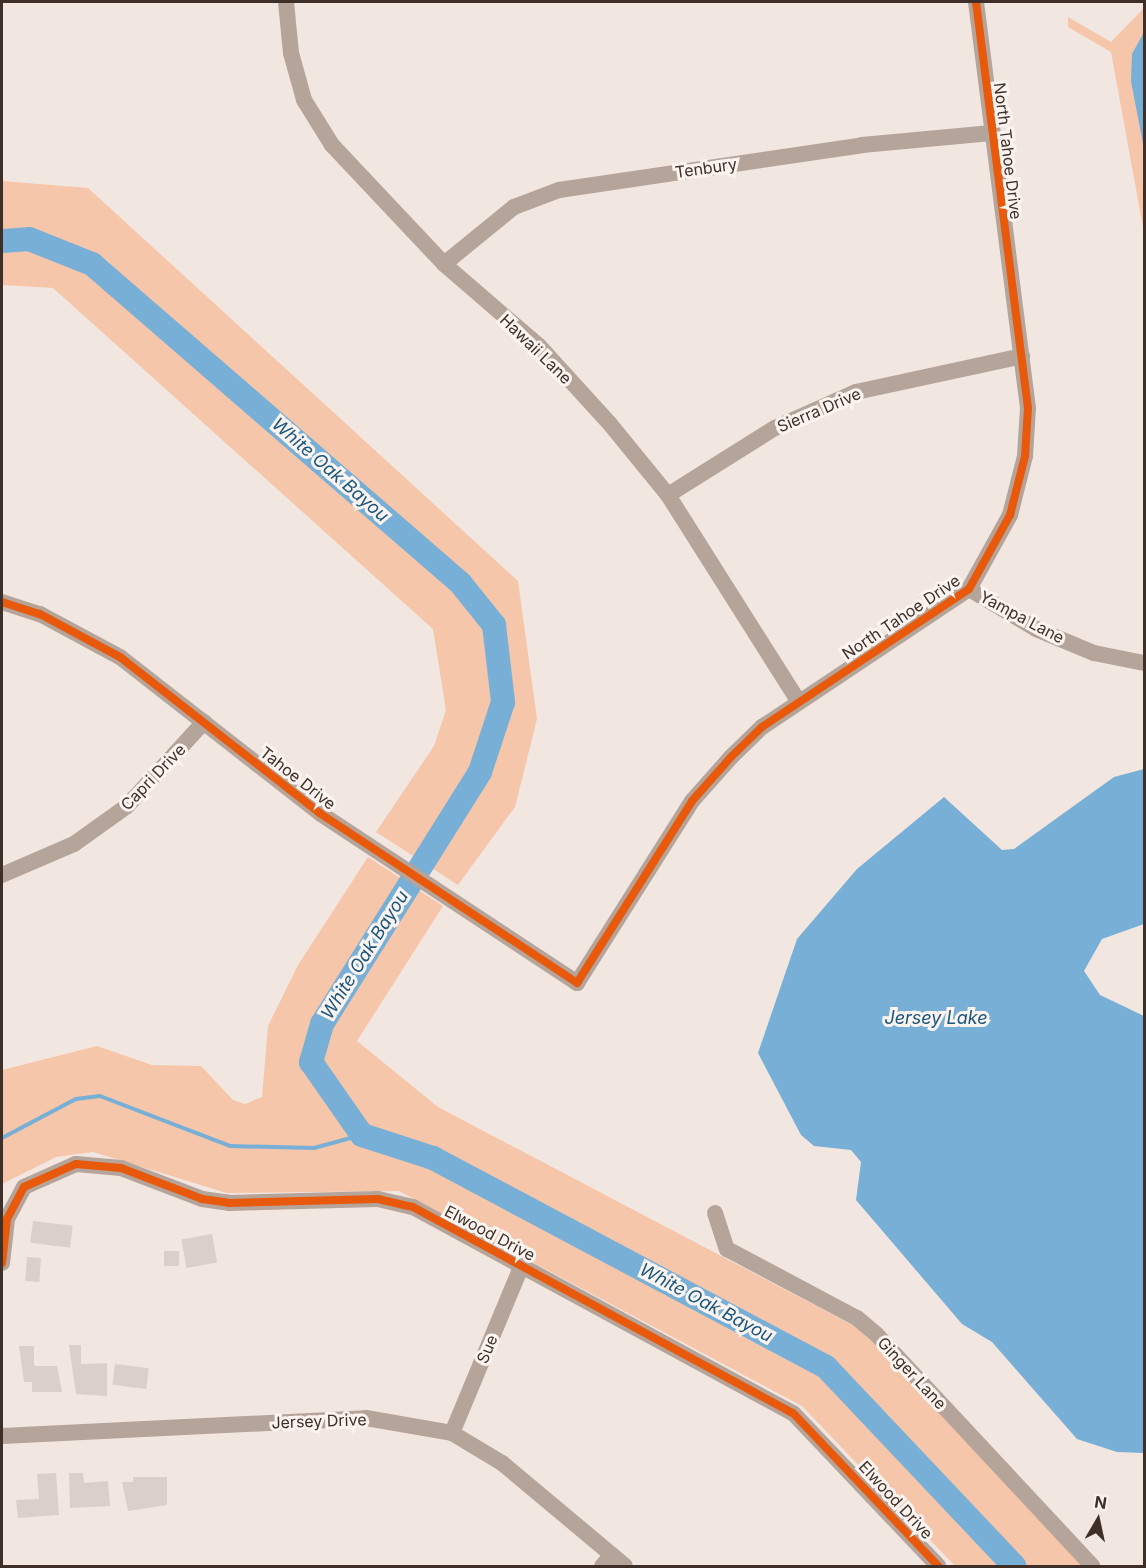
<!DOCTYPE html>
<html>
<head>
<meta charset="utf-8">
<style>
  body { margin:0 }
  #map { position:relative; width:1146px; height:1568px; overflow:hidden; background:#f2e6e0; font-family:Inter,sans-serif }
  div>[style] { position:absolute }
  [style*='--x'] { left:calc(var(--x)*1px); top:calc(var(--y)*1px); width:calc(var(--w)*1px); rotate:calc(var(--a)*1deg) }
  .green>* { inset:0; background:#f6c6aa }
  .water>* { inset:0; background:#77afd7 }
  .stream>* { height:4px; margin:-2px; padding:0 2px; transform-origin:2px; border-radius:2px; background:#77afd7 }
  .river>* { height:24px; margin:-12px; padding:0 12px; transform-origin:12px; border-radius:12px; background:#77afd7 }
  .building>* { inset:0; background:#dbcfc9; transform-origin:0 0 }
  .minor>* { height:16px; margin:-8px; padding:0 8px; transform-origin:8px; border-radius:8px; background:#b5a49a }
  .cycleway>* { height:8px; margin:-4px; padding:0 4px; transform-origin:4px; border-radius:4px; background:#e8590c }
  span { translate:-50% -50%; white-space:nowrap; text-align:center; line-height:1.15; -webkit-text-stroke:6px #fcf4f0; paint-order:stroke }
  .street-label { font-size:16px; color:#3e3029 }
  .water-label { font-size:18px; color:#19577f; font-style:italic }
  .frame { position:absolute; inset:0; border:3px solid #3e3029; pointer-events:none }
  .north { position:absolute; left:1068px; top:1490px; width:60px; height:60px; -webkit-text-stroke:4px #fcf4f0; paint-order:stroke; rotate:9deg; font-size:16px; font-weight:700; line-height:24px; text-align:center; color:#3e3029 }
  .north::after { content:''; display:block; margin:auto; width:21px; height:27px; background:#3e3029; clip-path:polygon(50% 0,100% 100%,50% 72%,0 100%) }
</style>
</head>
<body>
<div id="map">
  <div class="green">
    <div style="clip-path:polygon(1144px 8px,1144px 233px,1111px 52px,1068px 27px,1068px 17px,1111px 42px)"></div>
    <div style="clip-path:polygon(2px 181px,88px 188px,518px 581px,537px 719px,515px 807px,458px 885px,376px 832px,434px 746px,446px 710px,433px 629px,53px 288px,2px 285px)"></div>
    <div style="clip-path:polygon(368px 857px,443px 906px,357px 1041px,438px 1107px,860px 1329px,1083px 1566px,955px 1566px,802px 1406px,399px 1191px,227px 1193px,93px 1152px,56px 1157px,2px 1184px,2px 1070px,97px 1046px,152px 1065px,201px 1066px,233px 1100px,245px 1104px,262px 1097px,268px 1026px,298px 965px)"></div>
  </div>
  <div class="water">
    <div style="clip-path:polygon(1144px 32px,1144px 149px,1131px 81px,1132px 54px)"></div>
    <div style="clip-path:polygon(1144px 769px,1144px 924px,1102px 939px,1084px 971px,1100px 995px,1144px 1016px,1144px 1453px,1117px 1452px,1077px 1439px,992px 1342px,962px 1324px,856px 1200px,861px 1162px,851px 1150px,814px 1146px,801px 1135px,758px 1053px,797px 939px,857px 869px,944px 797px,1002px 850px,1014px 849px,1114px 777px)"></div>
  </div>
  <div class="stream">
    <div style="--x:2;--y:1138;--w:84;--a:-27.8"></div>
    <div style="--x:76;--y:1099;--w:24;--a:-7"></div>
    <div style="--x:100;--y:1096;--w:139;--a:21"></div>
    <div style="--x:230;--y:1146;--w:84;--a:1.4"></div>
    <div style="--x:314;--y:1148;--w:50;--a:-15.2"></div>
  </div>
  <div class="river">
    <div style="--x:2;--y:241;--w:27;--a:-4"></div>
    <div style="--x:29;--y:239;--w:68;--a:21.6"></div>
    <div style="--x:92;--y:264;--w:488;--a:40.9"></div>
    <div style="--x:461;--y:584;--w:53;--a:51.2"></div>
    <div style="--x:494;--y:625;--w:78;--a:83.3"></div>
    <div style="--x:503;--y:702;--w:74;--a:108.2"></div>
    <div style="--x:480;--y:772;--w:297;--a:122.1"></div>
    <div style="--x:322;--y:1024;--w:40;--a:106"></div>
    <div style="--x:311;--y:1062;--w:89;--a:55.1"></div>
    <div style="--x:362;--y:1135;--w:75;--a:17.9"></div>
    <div style="--x:433;--y:1158;--w:445;--a:28"></div>
    <div style="--x:826;--y:1367;--w:274;--a:46.6"></div>
  </div>
  <div class="building">
    <div style="left:33px;top:1221px;width:40px;height:22px;rotate:7deg"></div>
    <div style="left:212px;top:1234px;width:29px;height:31px;rotate:80deg"></div>
    <div style="left:179px;top:1251px;width:15px;height:15px;rotate:90deg"></div>
    <div style="left:27px;top:1257px;width:14px;height:24px;rotate:4deg"></div>
    <div style="clip-path:polygon(69px 1345px,81px 1345px,81px 1364px,107px 1363px,107px 1396px,76px 1394px)"></div>
    <div style="clip-path:polygon(19px 1346px,34px 1346px,34px 1366px,57px 1366px,62px 1392px,32px 1392px,32px 1382px,24px 1382px)"></div>
    <div style="left:115px;top:1364px;width:34px;height:21px;rotate:7deg"></div>
    <div style="clip-path:polygon(56px 1473px,59px 1515px,18px 1518px,16px 1500px,39px 1499px,37px 1474px)"></div>
    <div style="clip-path:polygon(69px 1473px,83px 1473px,84px 1483px,108px 1481px,110px 1506px,70px 1508px)"></div>
    <div style="clip-path:polygon(133px 1477px,167px 1477px,167px 1505px,128px 1511px,122px 1482px,133px 1482px)"></div>
  </div>
  <div class="minor">
    <div style="--x:286;--y:2;--w:51;--a:84.4"></div>
    <div style="--x:291;--y:53;--w:49;--a:74.5"></div>
    <div style="--x:304;--y:100;--w:53;--a:58.1"></div>
    <div style="--x:332;--y:145;--w:163;--a:46.7"></div>
    <div style="--x:444;--y:264;--w:125;--a:40.8"></div>
    <div style="--x:539;--y:346;--w:105;--a:47.7"></div>
    <div style="--x:610;--y:424;--w:92;--a:50.8"></div>
    <div style="--x:668;--y:495;--w:245;--a:57.7"></div>
    <div style="--x:444;--y:264;--w:90;--a:-39.2"></div>
    <div style="--x:514;--y:207;--w:48;--a:-20.7"></div>
    <div style="--x:559;--y:190;--w:306;--a:-8.4"></div>
    <div style="--x:862;--y:145;--w:130;--a:-5.3"></div>
    <div style="--x:668;--y:495;--w:126;--a:-32.1"></div>
    <div style="--x:775;--y:428;--w:89;--a:-24"></div>
    <div style="--x:856;--y:392;--w:170;--a:-12.2"></div>
    <div style="--x:969;--y:589;--w:78;--a:30.8"></div>
    <div style="--x:1036;--y:629;--w:63;--a:22.5"></div>
    <div style="--x:1094;--y:653;--w:51;--a:11.3"></div>
    <div style="--x:2;--y:602;--w:40;--a:18"></div>
    <div style="--x:40;--y:614;--w:91;--a:28.3"></div>
    <div style="--x:120;--y:657;--w:255;--a:38"></div>
    <div style="--x:321;--y:814;--w:307;--a:33.4"></div>
    <div style="--x:577;--y:983;--w:215;--a:-57.7"></div>
    <div style="--x:692;--y:801;--w:59;--a:-48.4"></div>
    <div style="--x:731;--y:757;--w:43;--a:-44.1"></div>
    <div style="--x:762;--y:727;--w:249;--a:-33.7"></div>
    <div style="--x:969;--y:589;--w:85;--a:-61"></div>
    <div style="--x:1010;--y:515;--w:61;--a:-75.7"></div>
    <div style="--x:1025;--y:456;--w:48;--a:-86.4"></div>
    <div style="--x:1028;--y:408;--w:409;--a:-97.3"></div>
    <div style="--x:2;--y:875;--w:78;--a:-23.3"></div>
    <div style="--x:74;--y:844;--w:65;--a:-35.6"></div>
    <div style="--x:127;--y:806;--w:114;--a:-47.5"></div>
    <div style="--x:715;--y:1213;--w:38;--a:72"></div>
    <div style="--x:727;--y:1249;--w:147;--a:28"></div>
    <div style="--x:857;--y:1318;--w:25;--a:40"></div>
    <div style="--x:876;--y:1334;--w:317;--a:47"></div>
    <div style="--x:2;--y:1263;--w:44;--a:-83.5"></div>
    <div style="--x:7;--y:1219;--w:36;--a:-62"></div>
    <div style="--x:24;--y:1187;--w:57;--a:-23.9"></div>
    <div style="--x:76;--y:1164;--w:45;--a:5.1"></div>
    <div style="--x:121;--y:1168;--w:87;--a:20.9"></div>
    <div style="--x:202;--y:1199;--w:27;--a:8"></div>
    <div style="--x:229;--y:1203;--w:149;--a:-1.5"></div>
    <div style="--x:378;--y:1199;--w:36;--a:13"></div>
    <div style="--x:413;--y:1207;--w:432;--a:28.5"></div>
    <div style="--x:793;--y:1413;--w:211;--a:46.5"></div>
    <div style="--x:452;--y:1433;--w:182;--a:-67.4"></div>
    <div style="--x:2;--y:1436;--w:364;--a:-2.8"></div>
    <div style="--x:366;--y:1418;--w:87;--a:9.9"></div>
    <div style="--x:452;--y:1433;--w:58;--a:31"></div>
    <div style="--x:502;--y:1463;--w:160;--a:39.9"></div>
    <div style="--x:602;--y:1566;--w:15;--a:-48"></div>
  </div>
  <div class="cycleway">
    <div style="--x:2;--y:602;--w:40;--a:18"></div>
    <div style="--x:40;--y:614;--w:91;--a:28.3"></div>
    <div style="--x:120;--y:657;--w:255;--a:38"></div>
    <div style="--x:321;--y:814;--w:307;--a:33.4"></div>
    <div style="--x:577;--y:983;--w:215;--a:-57.7"></div>
    <div style="--x:692;--y:801;--w:59;--a:-48.4"></div>
    <div style="--x:731;--y:757;--w:43;--a:-44.1"></div>
    <div style="--x:762;--y:727;--w:249;--a:-33.7"></div>
    <div style="--x:969;--y:589;--w:85;--a:-61"></div>
    <div style="--x:1010;--y:515;--w:61;--a:-75.7"></div>
    <div style="--x:1025;--y:456;--w:48;--a:-86.4"></div>
    <div style="--x:1028;--y:408;--w:409;--a:-97.3"></div>
    <div style="--x:2;--y:1263;--w:44;--a:-83.5"></div>
    <div style="--x:7;--y:1219;--w:36;--a:-62"></div>
    <div style="--x:24;--y:1187;--w:57;--a:-23.9"></div>
    <div style="--x:76;--y:1164;--w:45;--a:5.1"></div>
    <div style="--x:121;--y:1168;--w:87;--a:20.9"></div>
    <div style="--x:202;--y:1199;--w:27;--a:8"></div>
    <div style="--x:229;--y:1203;--w:149;--a:-1.5"></div>
    <div style="--x:378;--y:1199;--w:36;--a:13"></div>
    <div style="--x:413;--y:1207;--w:432;--a:28.5"></div>
    <div style="--x:793;--y:1413;--w:211;--a:46.5"></div>
  </div>
  <div class="street-label">
    <span style="left:1008px;top:151px;rotate:83deg">North Tahoe Drive</span>
    <span style="left:706px;top:168px;rotate:-8deg">Tenbury</span>
    <span style="left:536px;top:349px;rotate:44deg">Hawaii Lane</span>
    <span style="left:819px;top:410px;rotate:-23deg">Sierra Drive</span>
    <span style="left:901px;top:617px;rotate:-34deg">North Tahoe Drive</span>
    <span style="left:1022px;top:617px;rotate:28deg">Yampa Lane</span>
    <span style="left:153px;top:777px;rotate:-46deg">Capri Drive</span>
    <span style="left:298px;top:778px;rotate:38deg">Tahoe Drive</span>
    <span style="left:490px;top:1233px;rotate:28deg">Elwood Drive</span>
    <span style="left:487px;top:1349px;rotate:-67deg">Sue</span>
    <span style="left:912px;top:1373px;rotate:47deg">Ginger Lane</span>
    <span style="left:319px;top:1421px;rotate:-2deg">Jersey Drive</span>
    <span style="left:896px;top:1500px;rotate:47deg">Elwood Drive</span>
  </div>
  <div class="water-label">
    <span style="left:330px;top:470px;rotate:41deg">White Oak Bayou</span>
    <span style="left:365px;top:955px;rotate:-58deg">White Oak Bayou</span>
    <span style="left:936px;top:1018px">Jersey Lake</span>
    <span style="left:706px;top:1303px;rotate:28deg">White Oak Bayou</span>
  </div>
  <div class="frame"></div>
  <div class="north">N</div>
</div>
</body>
</html>
